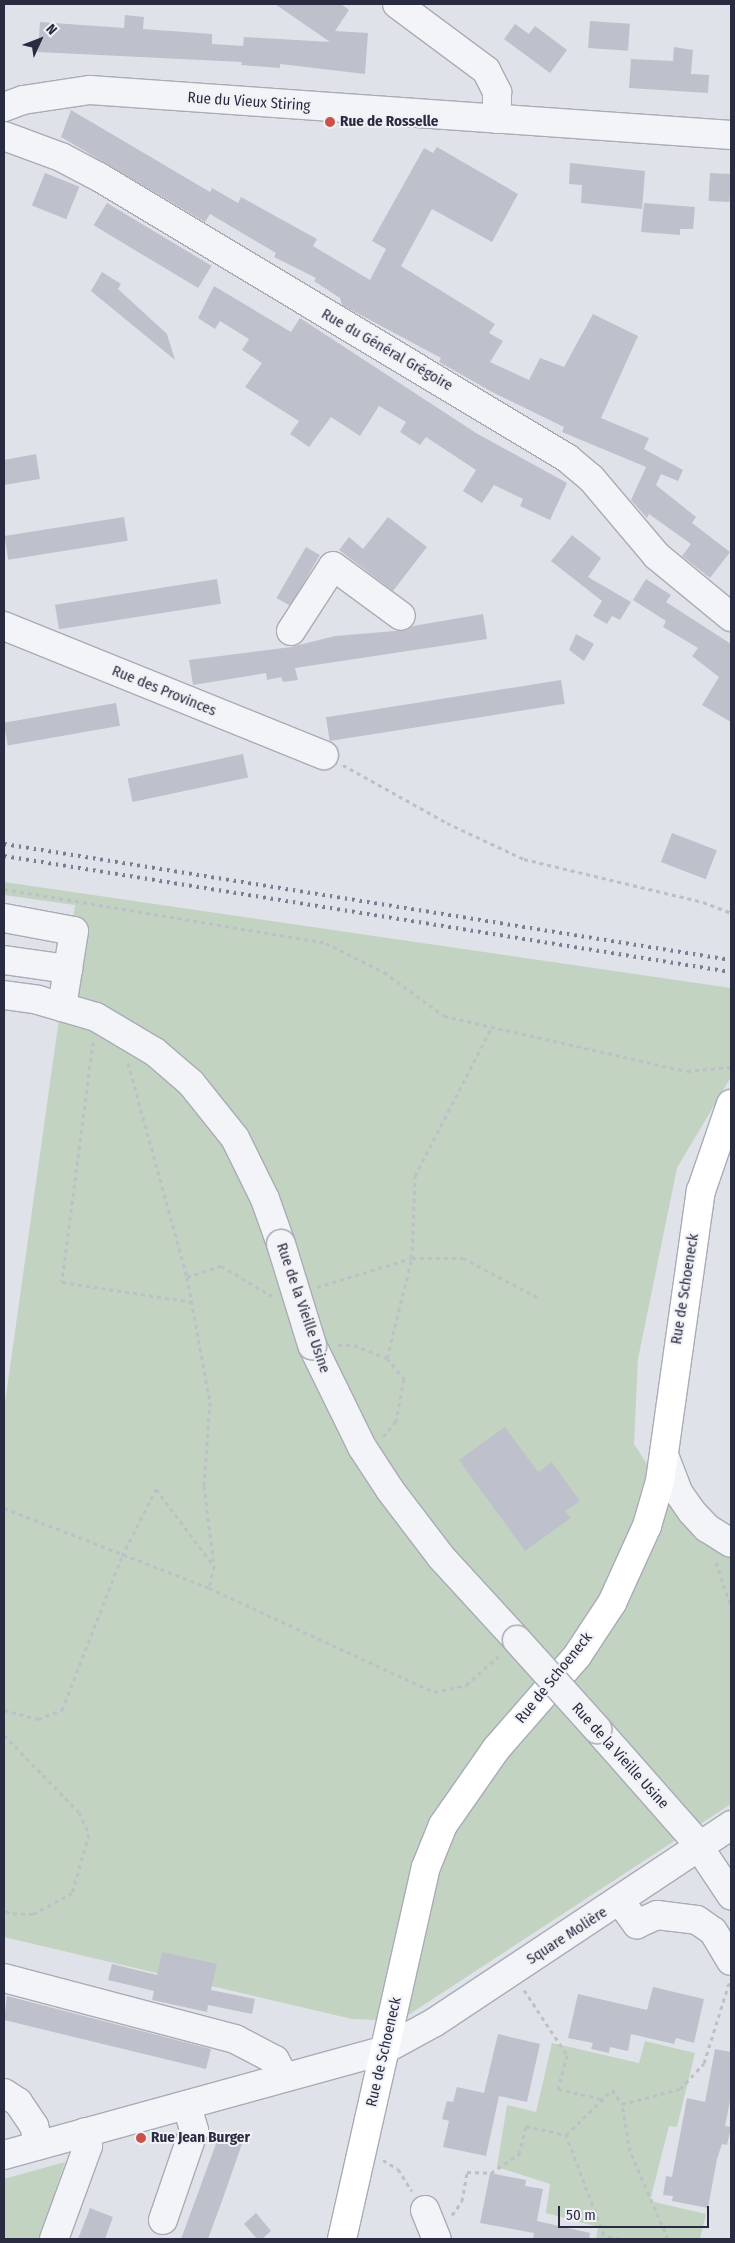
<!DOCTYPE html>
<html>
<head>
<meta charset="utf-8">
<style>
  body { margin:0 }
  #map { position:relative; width:735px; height:2243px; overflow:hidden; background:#e0e2e9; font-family:"Fira Sans Condensed",sans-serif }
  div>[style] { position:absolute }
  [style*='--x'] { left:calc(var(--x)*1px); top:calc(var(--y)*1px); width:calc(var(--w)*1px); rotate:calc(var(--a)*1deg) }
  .green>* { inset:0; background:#c2d3c2 }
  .building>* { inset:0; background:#bec0cc; transform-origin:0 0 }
  .path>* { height:3px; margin-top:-1.5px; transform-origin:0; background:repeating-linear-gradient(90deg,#bec0c7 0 4px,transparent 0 8px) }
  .roads { filter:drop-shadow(1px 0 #a9abb6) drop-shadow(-1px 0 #a9abb6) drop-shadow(0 1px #a9abb6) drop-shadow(0 -1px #a9abb6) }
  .minor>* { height:28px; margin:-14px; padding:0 14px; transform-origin:14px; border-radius:14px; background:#f3f4f7 }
  .major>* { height:28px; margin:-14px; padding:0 14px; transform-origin:14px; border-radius:14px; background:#fff }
  .rail>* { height:4px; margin-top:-2px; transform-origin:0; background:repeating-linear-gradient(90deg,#7a7e92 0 2.5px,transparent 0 7.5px) }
  .bridges { filter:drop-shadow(1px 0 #a9abb6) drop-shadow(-1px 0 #a9abb6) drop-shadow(0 1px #a9abb6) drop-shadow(0 -1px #a9abb6) }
  .minor-bridge>* { height:28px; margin:-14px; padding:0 14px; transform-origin:14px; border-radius:14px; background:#f3f4f7 }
  .dots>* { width:14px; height:14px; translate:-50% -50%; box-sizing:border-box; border:2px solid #f0f1f6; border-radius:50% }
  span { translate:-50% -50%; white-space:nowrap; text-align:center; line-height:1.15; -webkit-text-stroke:4px #f0f1f6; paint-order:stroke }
  .street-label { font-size:15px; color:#292c40 }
  .poi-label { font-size:15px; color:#292c40; font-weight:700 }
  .left { translate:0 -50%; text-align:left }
  .frame { position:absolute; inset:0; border:5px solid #292c40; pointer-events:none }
  .north { position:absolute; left:15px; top:15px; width:50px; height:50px; -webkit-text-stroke:4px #f0f1f6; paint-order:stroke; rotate:47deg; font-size:14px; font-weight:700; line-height:20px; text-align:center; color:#292c40 }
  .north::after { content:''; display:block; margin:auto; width:18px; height:22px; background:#292c40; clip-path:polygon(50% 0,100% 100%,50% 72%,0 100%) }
  .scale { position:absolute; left:558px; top:2206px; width:151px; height:22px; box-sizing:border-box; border:2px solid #292c40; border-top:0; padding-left:6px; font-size:15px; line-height:18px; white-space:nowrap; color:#292c40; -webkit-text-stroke:4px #f0f1f6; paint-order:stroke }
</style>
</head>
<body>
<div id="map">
  <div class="green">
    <div style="clip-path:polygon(4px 882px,731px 988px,731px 1077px,677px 1168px,638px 1359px,634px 1444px,658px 1481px,731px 1553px,731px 1804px,399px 2021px,352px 2019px,4px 1937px,4px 1410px,75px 905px,4px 895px)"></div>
    <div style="clip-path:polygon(645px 2041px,695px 2053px,677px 2127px,669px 2126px,650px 2201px,706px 2214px,700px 2239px,596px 2239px,598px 2227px,546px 2213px,550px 2184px,497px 2167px,507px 2105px,536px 2112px,552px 2043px,639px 2063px)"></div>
    <div style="clip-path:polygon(65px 2162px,39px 2239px,4px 2239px,4px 2179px)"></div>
  </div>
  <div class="building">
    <div style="clip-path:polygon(275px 4px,341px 4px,349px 10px,335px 31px,368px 33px,365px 74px,280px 64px,280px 68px,241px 65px,242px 62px,38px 52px,40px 22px,124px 28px,125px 15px,144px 17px,143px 29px,212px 34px,212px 44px,243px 46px,244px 37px,330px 42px)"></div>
    <div style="left:590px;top:21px;width:40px;height:27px;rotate:4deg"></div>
    <div style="clip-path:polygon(515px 24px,529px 34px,535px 26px,567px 50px,550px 73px,504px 39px)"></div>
    <div style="clip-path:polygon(674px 47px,693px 50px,691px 74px,709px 75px,708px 93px,629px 88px,631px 59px,673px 61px)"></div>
    <div style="clip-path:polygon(71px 110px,210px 192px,212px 188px,238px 203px,241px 197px,317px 239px,313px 246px,370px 280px,386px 249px,372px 241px,424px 148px,433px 153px,437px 147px,518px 194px,492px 242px,432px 209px,401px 266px,495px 324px,489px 333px,503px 341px,490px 362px,529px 380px,540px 358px,564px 367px,593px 314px,638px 336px,601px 418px,649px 438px,644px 449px,683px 470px,678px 481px,661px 474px,656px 485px,696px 517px,692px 523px,730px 552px,710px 578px,682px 556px,691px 544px,649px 514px,647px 518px,631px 500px,646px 467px,562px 432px,564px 427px,494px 393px,439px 362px,441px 358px,342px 305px,340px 298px,314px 281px,316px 278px,274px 257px,276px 253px,210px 214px,205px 222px,61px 137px)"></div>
    <div style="clip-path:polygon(570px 163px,645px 171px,642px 209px,581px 203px,582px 185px,569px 184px)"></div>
    <div style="left:45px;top:173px;width:37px;height:35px;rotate:22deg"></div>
    <div style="left:710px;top:173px;width:21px;height:28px;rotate:3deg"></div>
    <div style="left:107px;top:203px;width:122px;height:26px;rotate:31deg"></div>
    <div style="clip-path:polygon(644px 203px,695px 207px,693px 229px,680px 229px,680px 235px,641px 232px)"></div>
    <div style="clip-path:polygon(102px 272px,121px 284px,118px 289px,167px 334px,175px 360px,91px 291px)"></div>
    <div style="clip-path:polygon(214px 286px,291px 332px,300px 318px,476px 433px,567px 483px,550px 520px,520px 506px,523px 499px,494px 485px,482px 503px,463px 491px,476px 470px,426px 437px,420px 445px,400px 432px,406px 422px,379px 406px,360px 436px,331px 417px,309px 447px,290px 434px,299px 421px,245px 387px,262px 363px,242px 350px,249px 339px,220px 321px,215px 329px,198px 318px)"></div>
    <div style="clip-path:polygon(36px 454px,40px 479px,4px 485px,4px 460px)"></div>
    <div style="left:124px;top:517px;width:24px;height:121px;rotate:81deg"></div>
    <div style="clip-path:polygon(388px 517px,427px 547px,393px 591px,339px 550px,349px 537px,363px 549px)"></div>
    <div style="clip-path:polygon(572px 535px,601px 558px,588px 577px,631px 602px,620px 620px,612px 616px,607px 624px,593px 616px,602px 601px,551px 561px)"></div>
    <div style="left:306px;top:547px;width:16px;height:59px;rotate:30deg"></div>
    <div style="left:217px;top:579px;width:25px;height:164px;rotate:81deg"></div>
    <div style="clip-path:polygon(646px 579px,671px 595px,666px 602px,731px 644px,731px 722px,702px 705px,719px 677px,692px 656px,698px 648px,663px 627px,666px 621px,633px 600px)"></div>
    <div style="clip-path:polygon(483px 614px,487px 639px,295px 668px,298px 680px,283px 682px,281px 677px,267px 680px,266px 673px,193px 685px,189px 660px,291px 647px,335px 636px,407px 630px,413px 626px)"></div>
    <div style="clip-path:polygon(576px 634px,594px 644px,584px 661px,569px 650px)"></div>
    <div style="left:561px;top:680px;width:24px;height:238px;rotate:81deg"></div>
    <div style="left:116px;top:703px;width:23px;height:114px;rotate:80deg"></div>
    <div style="left:243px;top:754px;width:24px;height:118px;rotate:78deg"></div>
    <div style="left:672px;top:833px;width:48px;height:31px;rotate:21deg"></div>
    <div style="clip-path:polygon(505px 1427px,538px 1472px,552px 1462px,580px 1501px,565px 1511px,571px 1518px,525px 1551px,459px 1460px)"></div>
    <div style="clip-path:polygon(162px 1952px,217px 1964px,211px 1990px,255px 1999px,252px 2014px,208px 2005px,207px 2012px,152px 2000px,154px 1991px,108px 1980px,112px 1964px,157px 1975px)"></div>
    <div style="clip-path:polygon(653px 1987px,704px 1999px,694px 2043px,676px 2038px,674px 2044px,631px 2034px,628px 2051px,610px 2047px,609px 2053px,591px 2049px,593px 2043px,568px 2038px,578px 1994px,647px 2010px)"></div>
    <div style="clip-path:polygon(7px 1996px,211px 2049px,206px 2069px,4px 2020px)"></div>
    <div style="clip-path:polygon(498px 2034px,540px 2044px,527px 2102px,499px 2096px,486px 2156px,443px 2147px,449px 2121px,442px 2119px,447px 2101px,453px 2102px,457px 2087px,484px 2093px)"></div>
    <div style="clip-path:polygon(715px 2049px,731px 2052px,731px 2096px,725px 2126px,731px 2127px,727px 2145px,722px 2144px,717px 2159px,708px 2208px,672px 2201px,673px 2196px,663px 2195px,666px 2176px,672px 2177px,687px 2098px,705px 2102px)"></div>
    <div style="clip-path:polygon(220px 2133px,243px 2141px,223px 2198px,208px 2239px,181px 2239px)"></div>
    <div style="clip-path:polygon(490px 2173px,526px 2180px,525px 2186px,543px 2189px,537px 2221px,590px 2233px,589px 2239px,533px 2239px,534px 2233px,480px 2223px)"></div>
    <div style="clip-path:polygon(90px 2208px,113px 2217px,105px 2239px,78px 2239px)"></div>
    <div style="clip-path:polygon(256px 2213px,271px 2231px,262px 2239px,257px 2239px,244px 2224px)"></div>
  </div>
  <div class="path">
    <div style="--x:343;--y:765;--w:119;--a:29.1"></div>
    <div style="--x:447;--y:823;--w:85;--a:25.1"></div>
    <div style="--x:524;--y:859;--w:184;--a:13.5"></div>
    <div style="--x:703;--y:902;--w:30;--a:21"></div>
    <div style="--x:4;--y:889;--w:326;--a:9.5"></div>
    <div style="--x:326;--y:943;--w:65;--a:26.6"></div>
    <div style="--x:384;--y:972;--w:74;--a:36.3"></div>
    <div style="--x:444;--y:1016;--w:249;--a:12.8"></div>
    <div style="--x:687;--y:1071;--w:44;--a:-5.2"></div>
    <div style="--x:93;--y:1042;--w:242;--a:97.4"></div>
    <div style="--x:62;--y:1282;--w:132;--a:8.7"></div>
    <div style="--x:128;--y:1063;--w:222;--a:74.6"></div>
    <div style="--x:187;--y:1277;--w:127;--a:79.6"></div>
    <div style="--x:210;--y:1402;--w:84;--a:94.1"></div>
    <div style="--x:204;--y:1486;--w:81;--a:82.9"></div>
    <div style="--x:214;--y:1566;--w:23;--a:103"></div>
    <div style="--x:187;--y:1277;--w:36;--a:-18"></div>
    <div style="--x:221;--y:1266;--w:59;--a:30.5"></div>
    <div style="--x:317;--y:1287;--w:99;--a:-17"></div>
    <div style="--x:412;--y:1258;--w:51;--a:0"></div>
    <div style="--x:463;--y:1258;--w:86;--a:27.8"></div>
    <div style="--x:338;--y:1345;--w:16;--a:0"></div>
    <div style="--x:354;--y:1345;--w:35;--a:22"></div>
    <div style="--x:387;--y:1358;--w:27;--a:51"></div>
    <div style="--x:404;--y:1379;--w:43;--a:100.8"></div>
    <div style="--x:396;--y:1421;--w:22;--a:129"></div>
    <div style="--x:387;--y:1358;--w:103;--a:-76"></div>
    <div style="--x:412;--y:1258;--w:82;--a:-87.9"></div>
    <div style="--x:415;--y:1176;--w:168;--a:-62.7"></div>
    <div style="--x:4;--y:1508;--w:220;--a:21.3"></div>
    <div style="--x:209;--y:1588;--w:248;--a:24.8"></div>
    <div style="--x:434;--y:1692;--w:33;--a:-12"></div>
    <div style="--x:466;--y:1685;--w:45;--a:-41.4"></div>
    <div style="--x:716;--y:1562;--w:47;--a:71.6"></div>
    <div style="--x:4;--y:1710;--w:35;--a:15"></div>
    <div style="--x:38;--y:1719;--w:26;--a:-21"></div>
    <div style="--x:62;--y:1710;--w:165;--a:-68.7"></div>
    <div style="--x:122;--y:1556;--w:75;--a:-63.1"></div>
    <div style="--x:156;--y:1489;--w:95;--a:53.1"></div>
    <div style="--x:4;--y:1735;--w:107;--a:45.8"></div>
    <div style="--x:79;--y:1812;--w:24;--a:66"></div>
    <div style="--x:89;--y:1834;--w:61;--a:106.1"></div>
    <div style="--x:72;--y:1893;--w:44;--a:151.7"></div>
    <div style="--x:33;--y:1914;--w:24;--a:-178"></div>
    <div style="--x:9;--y:1913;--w:6;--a:-141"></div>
    <div style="--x:524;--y:1990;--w:78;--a:56.5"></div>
    <div style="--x:567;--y:2055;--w:35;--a:105"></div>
    <div style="--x:558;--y:2089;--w:45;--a:12.8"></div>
    <div style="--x:383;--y:2160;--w:17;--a:31"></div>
    <div style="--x:398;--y:2169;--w:26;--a:58"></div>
    <div style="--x:452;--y:2215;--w:17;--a:-54"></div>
    <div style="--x:462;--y:2201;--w:29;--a:-80"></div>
    <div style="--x:467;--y:2172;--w:24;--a:2"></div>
    <div style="--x:491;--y:2173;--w:34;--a:-34"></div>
    <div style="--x:519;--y:2154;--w:29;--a:-76"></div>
    <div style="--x:526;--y:2126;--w:41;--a:12.7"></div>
    <div style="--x:620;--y:2239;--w:16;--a:-166"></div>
    <div style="--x:604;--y:2235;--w:107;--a:-110.8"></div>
    <div style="--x:566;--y:2135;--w:64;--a:-44.4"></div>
    <div style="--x:612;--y:2090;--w:17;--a:54"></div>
    <div style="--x:668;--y:2239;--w:96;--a:-113.4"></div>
    <div style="--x:630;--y:2151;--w:48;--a:-99.7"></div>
    <div style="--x:622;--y:2104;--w:60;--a:-14.5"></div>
    <div style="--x:680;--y:2089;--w:35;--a:-47"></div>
    <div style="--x:704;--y:2063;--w:84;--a:-72.6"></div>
  </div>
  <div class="roads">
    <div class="minor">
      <div style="--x:397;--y:4;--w:111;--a:36.6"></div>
      <div style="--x:486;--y:70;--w:25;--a:63"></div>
      <div style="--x:497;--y:92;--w:27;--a:90"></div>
      <div style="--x:4;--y:107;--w:20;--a:-20"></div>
      <div style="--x:23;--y:100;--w:68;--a:-8.5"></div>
      <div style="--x:90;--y:90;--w:643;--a:4.02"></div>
      <div style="--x:4;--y:136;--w:61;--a:20.2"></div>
      <div style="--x:61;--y:157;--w:43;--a:27.8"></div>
      <div style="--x:99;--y:177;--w:546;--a:30.98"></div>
      <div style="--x:567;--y:458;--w:31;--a:40"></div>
      <div style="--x:591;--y:478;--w:102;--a:49.8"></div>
      <div style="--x:657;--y:556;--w:96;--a:39.5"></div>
      <div style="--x:4;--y:626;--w:345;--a:22"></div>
      <div style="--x:291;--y:631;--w:77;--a:-57.1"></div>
      <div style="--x:333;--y:566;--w:84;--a:36.3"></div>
      <div style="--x:4;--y:918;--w:71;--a:10.5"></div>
      <div style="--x:74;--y:931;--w:77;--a:99"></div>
      <div style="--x:4;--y:960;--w:65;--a:8"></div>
      <div style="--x:4;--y:995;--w:34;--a:8"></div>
      <div style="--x:38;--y:1000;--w:60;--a:16.3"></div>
      <div style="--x:96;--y:1017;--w:69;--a:30.7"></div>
      <div style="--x:155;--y:1052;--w:48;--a:40.7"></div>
      <div style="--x:191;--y:1083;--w:70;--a:51.3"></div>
      <div style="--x:235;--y:1138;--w:68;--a:63.8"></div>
      <div style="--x:265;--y:1199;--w:48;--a:70.4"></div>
      <div style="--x:312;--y:1345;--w:114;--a:63.9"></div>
      <div style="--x:362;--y:1447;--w:51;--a:56.9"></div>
      <div style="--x:390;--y:1490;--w:84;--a:52.7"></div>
      <div style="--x:441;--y:1557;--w:113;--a:47.5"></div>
      <div style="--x:664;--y:1455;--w:40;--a:69"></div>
      <div style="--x:678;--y:1492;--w:24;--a:55"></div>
      <div style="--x:692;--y:1512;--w:22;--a:47"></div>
      <div style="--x:707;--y:1528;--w:28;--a:32"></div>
      <div style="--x:597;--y:1729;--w:145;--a:48.6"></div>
      <div style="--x:693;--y:1838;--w:69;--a:56.3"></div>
      <div style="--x:620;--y:1901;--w:29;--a:54"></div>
      <div style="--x:637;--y:1924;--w:22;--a:-24"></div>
      <div style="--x:657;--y:1915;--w:40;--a:7.1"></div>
      <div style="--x:697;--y:1920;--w:19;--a:35"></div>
      <div style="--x:713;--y:1931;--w:35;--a:59"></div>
      <div style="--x:4;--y:1978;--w:239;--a:14.8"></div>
      <div style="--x:235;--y:2039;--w:45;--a:27.7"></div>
      <div style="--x:275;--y:2060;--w:19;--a:62"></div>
      <div style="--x:4;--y:2093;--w:17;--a:33"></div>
      <div style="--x:18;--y:2102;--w:29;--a:56"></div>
      <div style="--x:34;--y:2126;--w:20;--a:75"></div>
      <div style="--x:4;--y:2155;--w:392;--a:-15.4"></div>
      <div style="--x:382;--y:2051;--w:60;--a:-28.7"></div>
      <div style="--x:435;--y:2022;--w:356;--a:-33.6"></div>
      <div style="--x:425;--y:2210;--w:31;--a:68"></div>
      <div style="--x:163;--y:2220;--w:95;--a:-71"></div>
      <div style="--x:194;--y:2130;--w:26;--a:-106"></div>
      <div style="--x:54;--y:2239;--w:99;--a:-69.9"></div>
      <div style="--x:88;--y:2146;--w:14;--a:-102"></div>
    </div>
    <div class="major">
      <div style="--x:342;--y:2239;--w:381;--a:-77.3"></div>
      <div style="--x:426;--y:1867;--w:45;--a:-68"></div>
      <div style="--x:443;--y:1825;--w:93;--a:-55.1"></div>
      <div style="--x:496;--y:1749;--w:123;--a:-48.9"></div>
      <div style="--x:577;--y:1656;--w:64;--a:-56.6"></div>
      <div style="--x:612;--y:1603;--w:85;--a:-65.6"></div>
      <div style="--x:647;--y:1526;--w:47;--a:-73.9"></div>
      <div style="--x:660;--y:1481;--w:293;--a:-82"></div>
      <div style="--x:701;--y:1191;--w:92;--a:-71"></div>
    </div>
  </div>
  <div class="rail">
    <div style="--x:4;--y:844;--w:736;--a:9.07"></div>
    <div style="--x:4;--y:856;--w:736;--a:9.07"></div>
  </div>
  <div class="bridges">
    <div class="minor-bridge">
      <div style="--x:281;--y:1244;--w:106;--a:72.9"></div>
      <div style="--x:517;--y:1640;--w:120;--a:48"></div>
    </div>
  </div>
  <div class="dots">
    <div style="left:330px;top:122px;background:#cc5147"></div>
    <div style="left:141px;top:2138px;background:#cc5147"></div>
  </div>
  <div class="street-label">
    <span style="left:249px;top:102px;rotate:4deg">Rue du Vieux Stiring</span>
    <span style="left:387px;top:350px;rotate:30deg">Rue du Général Grégoire</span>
    <span style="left:164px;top:691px;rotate:22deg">Rue des Provinces</span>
    <span style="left:685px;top:1289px;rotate:-81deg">Rue de Schoeneck</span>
    <span style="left:303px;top:1308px;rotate:71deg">Rue de la Vieille Usine</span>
    <span style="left:554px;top:1678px;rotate:-51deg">Rue de Schoeneck</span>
    <span style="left:620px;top:1756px;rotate:48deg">Rue de la Vieille Usine</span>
    <span style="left:567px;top:1936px;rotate:-33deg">Square Molière</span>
    <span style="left:384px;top:2052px;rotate:-77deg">Rue de Schoeneck</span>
  </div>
  <div class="poi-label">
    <span class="left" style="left:340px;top:122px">Rue de Rosselle</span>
    <span class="left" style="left:151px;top:2138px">Rue Jean Burger</span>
  </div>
  <div class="frame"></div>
  <div class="north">N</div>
  <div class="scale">50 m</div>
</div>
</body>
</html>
